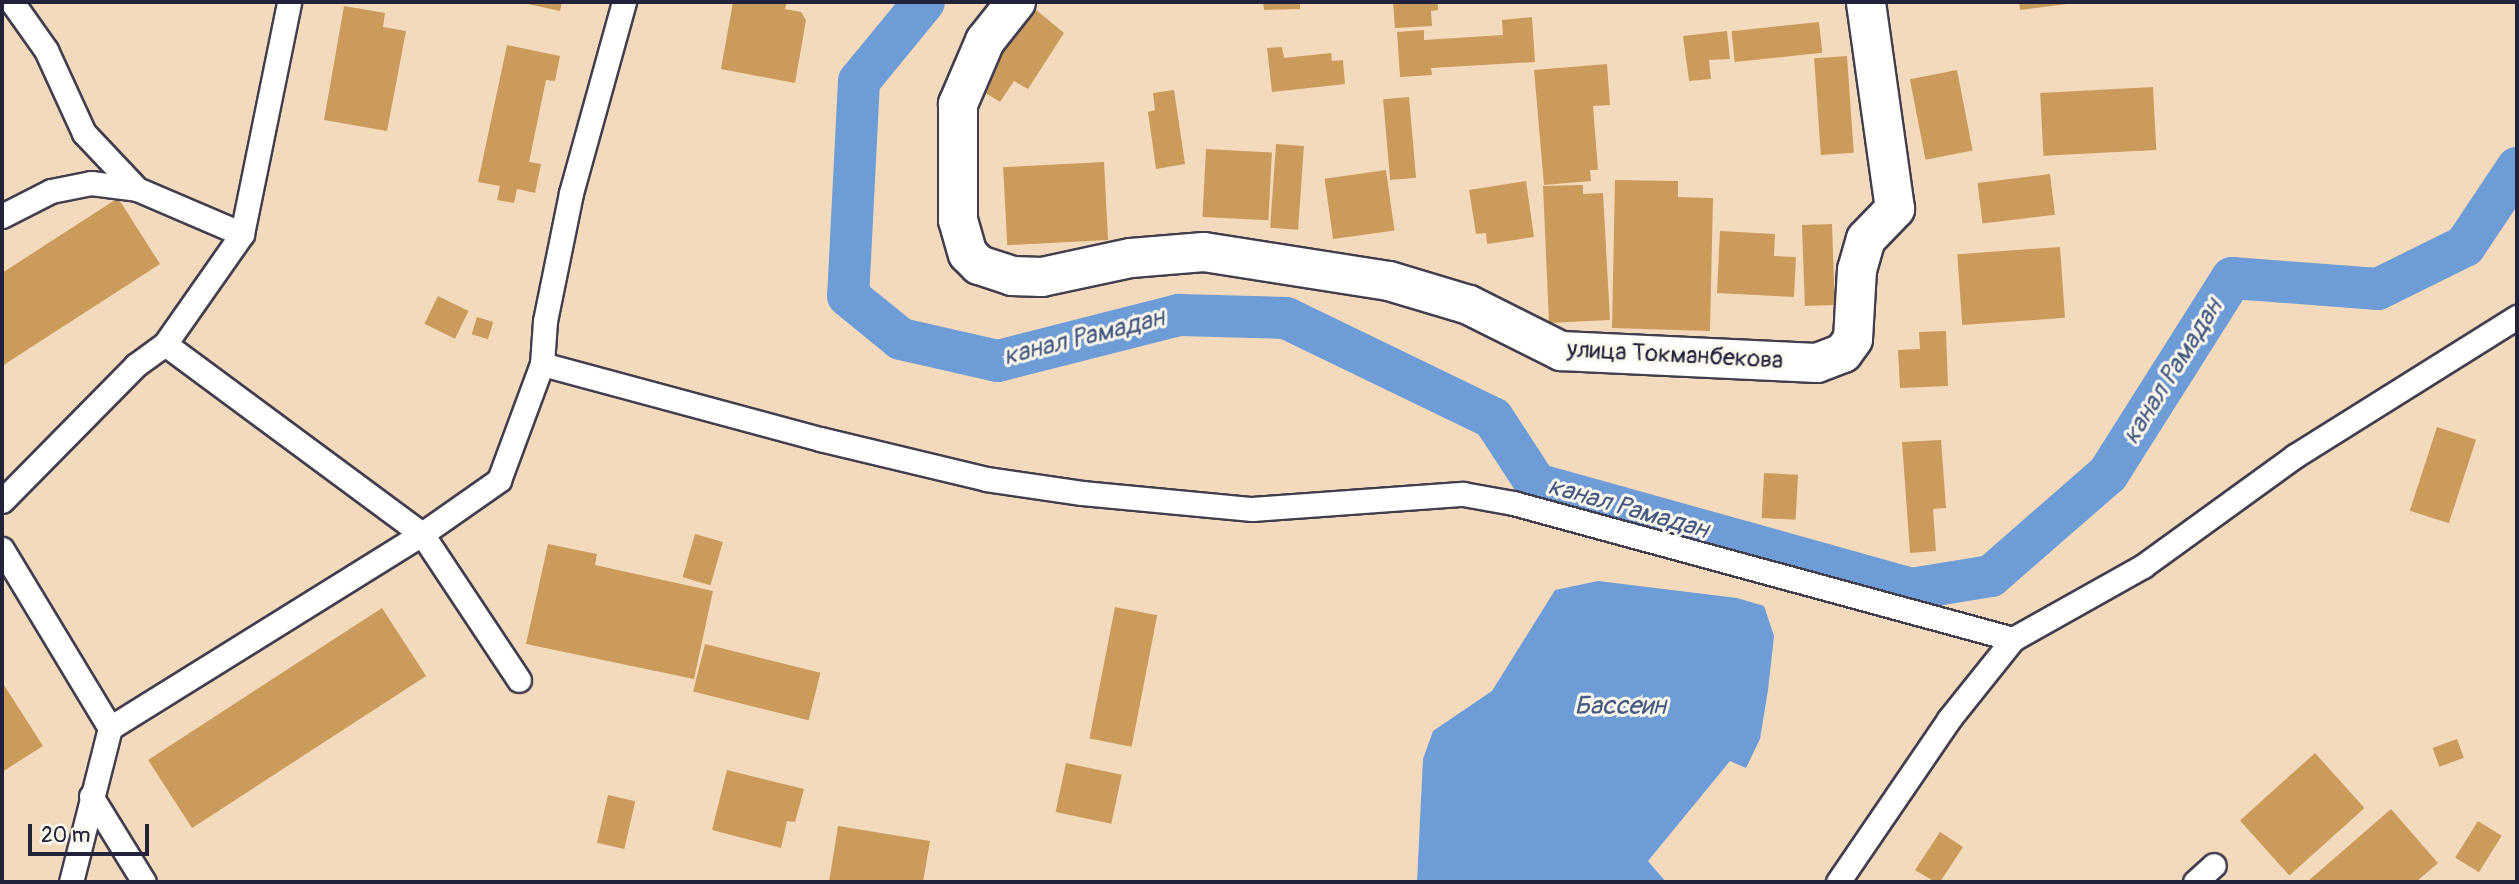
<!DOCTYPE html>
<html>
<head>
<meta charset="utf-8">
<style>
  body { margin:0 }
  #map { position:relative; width:2519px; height:884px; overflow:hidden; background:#f4dabd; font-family:Pangolin,sans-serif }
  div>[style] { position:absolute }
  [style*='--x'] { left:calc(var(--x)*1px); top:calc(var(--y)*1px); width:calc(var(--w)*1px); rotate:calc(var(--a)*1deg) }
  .water>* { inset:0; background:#6d9cd6 }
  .canal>* { height:42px; margin:-21px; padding:0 21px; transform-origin:21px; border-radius:21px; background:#6d9cd6 }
  .building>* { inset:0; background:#cb9b5c; transform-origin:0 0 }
  .roads { filter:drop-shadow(2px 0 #423e4e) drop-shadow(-2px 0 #423e4e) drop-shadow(0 2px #423e4e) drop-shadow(0 -2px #423e4e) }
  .lane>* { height:23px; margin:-11.5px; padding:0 11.5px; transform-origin:11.5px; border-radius:11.5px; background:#fff }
  .street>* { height:38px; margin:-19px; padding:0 19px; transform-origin:19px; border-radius:19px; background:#fff }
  span { translate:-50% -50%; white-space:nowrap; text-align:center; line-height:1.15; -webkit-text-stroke:6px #fbf7ec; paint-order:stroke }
  .street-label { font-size:24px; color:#22223b }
  .water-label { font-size:26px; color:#445981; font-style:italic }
  .frame { position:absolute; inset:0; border:4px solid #22223b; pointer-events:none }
  .scale { position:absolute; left:28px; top:824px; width:121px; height:32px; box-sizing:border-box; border:4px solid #22223b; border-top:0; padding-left:9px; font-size:21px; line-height:24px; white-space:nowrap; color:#22223b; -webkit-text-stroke:5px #fbf7ec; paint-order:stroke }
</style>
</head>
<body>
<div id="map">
  <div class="water">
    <div style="clip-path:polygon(1598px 581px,1737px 598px,1764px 606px,1774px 636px,1768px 690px,1760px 739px,1746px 768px,1730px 761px,1648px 861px,1666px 882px,1417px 882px,1423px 759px,1433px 731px,1492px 691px,1555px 590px)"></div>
  </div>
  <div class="canal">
    <div style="--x:924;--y:2;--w:102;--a:129.4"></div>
    <div style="--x:859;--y:81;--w:215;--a:92.9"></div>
    <div style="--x:848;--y:296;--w:68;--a:39.1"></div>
    <div style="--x:901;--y:339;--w:99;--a:12.8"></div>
    <div style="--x:998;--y:361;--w:187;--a:-14.3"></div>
    <div style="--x:1179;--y:315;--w:107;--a:1.6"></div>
    <div style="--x:1286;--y:318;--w:230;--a:25.8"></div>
    <div style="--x:1493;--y:418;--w:79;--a:56.9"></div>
    <div style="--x:1536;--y:484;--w:389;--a:15.6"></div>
    <div style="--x:1911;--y:589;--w:81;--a:-9.2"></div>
    <div style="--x:1991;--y:576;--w:155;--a:-41.1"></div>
    <div style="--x:2108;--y:474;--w:232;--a:-57.7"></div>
    <div style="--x:2232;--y:278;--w:146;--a:4.3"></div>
    <div style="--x:2378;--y:289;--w:97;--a:-26.3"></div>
    <div style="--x:2465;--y:246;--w:94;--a:-56.3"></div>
  </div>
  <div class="building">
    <div style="clip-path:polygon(519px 2px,562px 2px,560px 11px)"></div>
    <div style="clip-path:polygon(733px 2px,787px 2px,785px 9px,801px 12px,806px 20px,795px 83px,721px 69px)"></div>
    <div style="clip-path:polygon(1263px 2px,1300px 2px,1300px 9px,1264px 10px)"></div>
    <div style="clip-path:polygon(1393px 2px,1438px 2px,1438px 10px,1431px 11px,1432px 26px,1395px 28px)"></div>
    <div style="clip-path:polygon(2019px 2px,2074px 2px,2074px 3px,2020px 10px)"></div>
    <div style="clip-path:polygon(1029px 4px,1064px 33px,1028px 89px,1014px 81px,1000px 102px,976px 87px)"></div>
    <div style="clip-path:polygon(344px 6px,385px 13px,383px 27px,406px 31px,387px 131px,324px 120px)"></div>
    <div style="clip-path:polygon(1532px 17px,1535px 62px,1431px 68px,1432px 75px,1400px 77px,1397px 32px,1424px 30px,1424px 40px,1503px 35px,1502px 20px)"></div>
    <div style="left:1819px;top:22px;width:31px;height:88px;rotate:84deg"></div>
    <div style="clip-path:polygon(1727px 31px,1730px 59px,1709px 60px,1711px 79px,1689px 81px,1683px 36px)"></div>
    <div style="clip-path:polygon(507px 45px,560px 56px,555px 81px,546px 80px,529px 162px,541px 164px,535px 193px,517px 189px,514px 203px,497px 200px,500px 186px,478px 182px)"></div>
    <div style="clip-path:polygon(1282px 47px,1284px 58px,1331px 53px,1332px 61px,1343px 60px,1345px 84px,1272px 92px,1267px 48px)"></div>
    <div style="left:1847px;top:56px;width:97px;height:33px;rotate:86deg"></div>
    <div style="clip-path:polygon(1607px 64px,1610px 105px,1593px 106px,1598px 170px,1590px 170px,1591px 181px,1544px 185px,1534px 70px)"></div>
    <div style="left:1957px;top:70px;width:82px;height:48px;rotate:79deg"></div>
    <div style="left:2153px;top:87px;width:63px;height:113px;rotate:87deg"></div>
    <div style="clip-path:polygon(1174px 90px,1185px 164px,1156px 169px,1148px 112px,1155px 110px,1153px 93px)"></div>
    <div style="left:1409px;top:97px;width:81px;height:26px;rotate:85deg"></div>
    <div style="left:1276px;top:144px;width:28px;height:84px;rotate:4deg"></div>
    <div style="left:1206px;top:149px;width:66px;height:68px;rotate:3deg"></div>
    <div style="left:1104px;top:162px;width:78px;height:101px;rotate:87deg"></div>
    <div style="left:1386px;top:170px;width:61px;height:62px;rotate:82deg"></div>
    <div style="left:2050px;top:174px;width:41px;height:73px;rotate:83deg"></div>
    <div style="clip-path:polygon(1615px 180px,1678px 181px,1678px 197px,1713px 198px,1710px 331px,1612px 328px)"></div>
    <div style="clip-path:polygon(1526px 181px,1534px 237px,1487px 244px,1486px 233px,1476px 234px,1469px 190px)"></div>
    <div style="clip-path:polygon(1583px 185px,1583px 194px,1603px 193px,1610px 320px,1549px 323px,1543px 186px)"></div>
    <div style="clip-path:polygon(118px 198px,160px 264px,2px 366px,2px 273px)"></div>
    <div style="left:1832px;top:224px;width:81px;height:30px;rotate:88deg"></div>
    <div style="clip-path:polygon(1720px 231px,1775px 234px,1774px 256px,1796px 257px,1794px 297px,1717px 293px)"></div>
    <div style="left:2060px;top:247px;width:71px;height:103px;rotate:86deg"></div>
    <div style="left:438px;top:296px;width:34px;height:31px;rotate:26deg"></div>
    <div style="left:477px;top:317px;width:17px;height:18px;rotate:17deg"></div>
    <div style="clip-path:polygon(1946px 331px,1948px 386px,1900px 388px,1898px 350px,1920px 349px,1919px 332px)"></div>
    <div style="left:2437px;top:427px;width:41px;height:88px;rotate:18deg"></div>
    <div style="clip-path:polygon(1941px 440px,1946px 508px,1933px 509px,1936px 551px,1910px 553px,1902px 442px)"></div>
    <div style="left:1764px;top:473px;width:34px;height:45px;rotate:3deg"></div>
    <div style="left:695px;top:534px;width:29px;height:45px;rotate:16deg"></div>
    <div style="clip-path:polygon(548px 544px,597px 554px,595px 565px,713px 591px,694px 679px,526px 644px)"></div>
    <div style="left:1115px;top:607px;width:43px;height:134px;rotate:11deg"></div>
    <div style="left:382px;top:608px;width:81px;height:279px;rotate:57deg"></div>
    <div style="left:705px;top:644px;width:119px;height:49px;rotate:14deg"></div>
    <div style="clip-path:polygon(2px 682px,43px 746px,2px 772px)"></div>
    <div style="left:2457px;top:739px;width:20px;height:26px;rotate:70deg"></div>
    <div style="left:2315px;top:753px;width:74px;height:101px;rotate:48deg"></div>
    <div style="left:1066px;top:763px;width:57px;height:50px;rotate:12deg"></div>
    <div style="clip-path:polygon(727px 770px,804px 789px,795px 822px,787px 821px,781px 848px,712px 830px)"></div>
    <div style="left:608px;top:795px;width:28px;height:49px;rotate:13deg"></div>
    <div style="clip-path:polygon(2391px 809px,2438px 863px,2416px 882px,2307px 882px)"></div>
    <div style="left:2478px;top:821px;width:28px;height:43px;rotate:32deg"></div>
    <div style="clip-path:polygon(838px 826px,930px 841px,923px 882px,829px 882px)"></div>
    <div style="clip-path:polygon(1940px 832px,1963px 847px,1940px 882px,1935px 882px,1915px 870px)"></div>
  </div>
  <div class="roads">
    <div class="lane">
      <div style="--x:12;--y:2;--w:59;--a:54.7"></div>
      <div style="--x:46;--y:50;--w:91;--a:65.4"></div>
      <div style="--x:84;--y:133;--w:77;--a:46.6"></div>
      <div style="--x:2;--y:216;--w:55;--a:-27"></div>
      <div style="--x:51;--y:191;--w:41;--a:-11.3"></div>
      <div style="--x:91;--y:183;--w:46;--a:7.4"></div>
      <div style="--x:137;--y:189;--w:114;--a:23.2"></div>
      <div style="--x:165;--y:344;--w:320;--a:36.5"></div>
      <div style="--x:422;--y:534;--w:175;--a:56.4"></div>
      <div style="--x:542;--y:364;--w:288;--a:15.1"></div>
      <div style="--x:820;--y:439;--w:171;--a:13.5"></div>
      <div style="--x:986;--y:479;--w:97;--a:8.3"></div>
      <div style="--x:1082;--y:493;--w:171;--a:5.4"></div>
      <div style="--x:1252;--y:509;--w:212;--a:-4.1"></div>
      <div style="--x:1463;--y:494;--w:51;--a:10.2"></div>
      <div style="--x:1513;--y:503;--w:518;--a:15.22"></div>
      <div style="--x:2;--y:501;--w:191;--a:-45.4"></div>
      <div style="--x:136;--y:365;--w:36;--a:-36"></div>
      <div style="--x:165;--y:344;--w:134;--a:-55"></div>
      <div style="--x:242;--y:234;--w:237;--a:-78.5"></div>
      <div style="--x:2;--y:549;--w:209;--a:58.9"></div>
      <div style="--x:91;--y:796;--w:101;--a:58.4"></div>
      <div style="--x:71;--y:882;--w:159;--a:-75.8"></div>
      <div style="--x:110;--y:728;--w:367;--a:-31.9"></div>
      <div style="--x:422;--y:534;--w:94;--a:-35"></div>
      <div style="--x:499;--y:480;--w:124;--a:-69.7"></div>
      <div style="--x:542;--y:364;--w:43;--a:-86"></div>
      <div style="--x:545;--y:321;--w:131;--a:-78.5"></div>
      <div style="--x:571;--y:193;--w:198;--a:-74.5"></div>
      <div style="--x:1838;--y:882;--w:197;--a:-55.7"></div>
      <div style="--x:1949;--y:719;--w:102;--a:-51.3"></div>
      <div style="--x:2013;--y:639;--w:149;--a:-29.3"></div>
      <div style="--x:2143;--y:566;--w:188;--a:-35.9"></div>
      <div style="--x:2295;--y:456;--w:262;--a:-32.1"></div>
      <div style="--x:2195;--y:882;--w:25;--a:-42"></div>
    </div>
    <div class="street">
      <div style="--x:1016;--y:2;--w:50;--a:128.5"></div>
      <div style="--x:985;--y:41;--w:69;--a:113.2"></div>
      <div style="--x:958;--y:104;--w:116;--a:90"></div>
      <div style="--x:958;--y:220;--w:35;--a:74"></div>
      <div style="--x:968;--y:254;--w:16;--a:45"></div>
      <div style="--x:979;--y:265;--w:35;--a:18"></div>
      <div style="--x:1012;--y:276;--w:30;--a:2"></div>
      <div style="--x:1042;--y:277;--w:91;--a:-12.1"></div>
      <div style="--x:1131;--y:258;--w:73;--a:-4.7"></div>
      <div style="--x:1204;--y:252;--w:187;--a:8.9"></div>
      <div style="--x:1389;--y:281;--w:84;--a:16.7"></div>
      <div style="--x:1469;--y:305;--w:103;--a:26.6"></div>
      <div style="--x:1561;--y:351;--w:256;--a:2.7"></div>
      <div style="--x:1817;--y:363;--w:28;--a:-21"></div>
      <div style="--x:1843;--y:353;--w:17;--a:-54"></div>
      <div style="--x:1853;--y:339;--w:69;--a:-86.7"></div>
      <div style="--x:1857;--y:270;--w:32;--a:-74"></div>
      <div style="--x:1866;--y:239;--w:42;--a:-46"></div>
      <div style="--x:1895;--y:209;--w:209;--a:-98"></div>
    </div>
  </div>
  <div class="street-label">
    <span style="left:1675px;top:355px;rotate:3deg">улица Токманбекова</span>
  </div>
  <div class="water-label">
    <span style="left:1084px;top:338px;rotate:-14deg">канал Рамадан</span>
    <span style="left:2173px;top:372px;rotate:-58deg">канал Рамадан</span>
    <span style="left:1628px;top:509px;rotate:16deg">канал Рамадан</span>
    <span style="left:1620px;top:707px">Бассеин</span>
  </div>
  <div class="frame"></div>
  <div class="scale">20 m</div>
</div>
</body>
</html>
